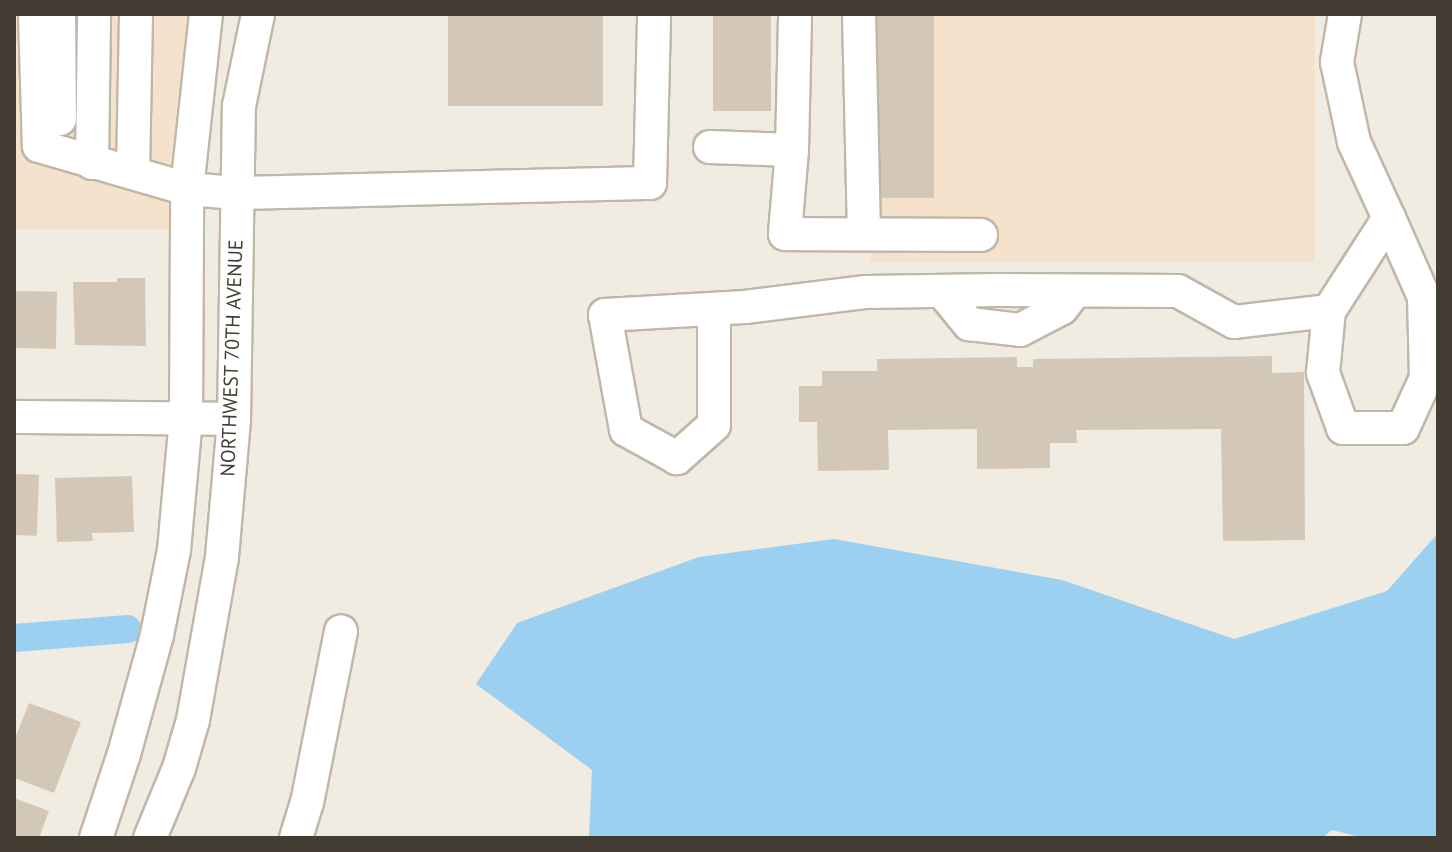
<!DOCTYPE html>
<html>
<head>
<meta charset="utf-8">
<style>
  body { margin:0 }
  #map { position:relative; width:1452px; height:852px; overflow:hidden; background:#f1ece2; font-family:"PT Sans",sans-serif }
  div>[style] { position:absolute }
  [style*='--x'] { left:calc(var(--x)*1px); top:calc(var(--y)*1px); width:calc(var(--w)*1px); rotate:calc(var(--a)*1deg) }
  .commercial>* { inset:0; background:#f5e2cc; transform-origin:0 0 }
  .water>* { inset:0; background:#9cd0f1 }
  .canal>* { height:28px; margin:-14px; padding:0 14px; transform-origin:14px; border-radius:14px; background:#9cd0f1 }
  .building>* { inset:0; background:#d3c8b8; transform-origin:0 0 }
  .roads { filter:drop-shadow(2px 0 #c0b7a8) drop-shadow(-2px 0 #c0b7a8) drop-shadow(0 2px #c0b7a8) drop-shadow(0 -2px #c0b7a8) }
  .minor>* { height:32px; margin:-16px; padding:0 16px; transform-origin:16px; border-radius:16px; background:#fff }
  span { translate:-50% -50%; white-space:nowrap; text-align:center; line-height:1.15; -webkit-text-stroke:6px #fff; paint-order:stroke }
  .street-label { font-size:20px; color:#433c33 }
  .frame { position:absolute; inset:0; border:16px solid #433c33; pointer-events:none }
</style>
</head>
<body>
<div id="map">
  <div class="commercial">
    <div style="left:14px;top:14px;width:183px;height:215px"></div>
    <div style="left:871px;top:14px;width:444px;height:248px"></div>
  </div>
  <div class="water">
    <div style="clip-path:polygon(1438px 533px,1438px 838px,1364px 838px,1332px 830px,1322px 838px,589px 838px,592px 770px,476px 684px,517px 623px,699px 557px,834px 539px,1062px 580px,1234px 639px,1387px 591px)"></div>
  </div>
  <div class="canal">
    <div style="--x:14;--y:638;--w:114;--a:-4.5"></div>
  </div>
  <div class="building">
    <div style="left:448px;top:14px;width:155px;height:92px"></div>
    <div style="left:713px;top:14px;width:58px;height:97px"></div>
    <div style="left:876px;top:14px;width:58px;height:184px"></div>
    <div style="clip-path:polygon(117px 278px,145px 278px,146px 346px,75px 345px,73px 282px,117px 282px)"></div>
    <div style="left:14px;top:291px;width:43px;height:57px;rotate:1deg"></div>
    <div style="clip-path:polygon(1272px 356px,1272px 373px,1304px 372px,1305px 540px,1223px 541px,1221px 429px,1076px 430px,1077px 443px,1050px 443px,1050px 468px,977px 469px,977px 429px,888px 430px,889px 470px,818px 471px,817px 422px,799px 422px,799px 386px,822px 386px,822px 371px,877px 371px,877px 359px,1017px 357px,1017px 367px,1033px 367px,1033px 359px)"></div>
    <div style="left:14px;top:474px;width:25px;height:61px;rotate:2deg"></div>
    <div style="clip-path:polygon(132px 476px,134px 532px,92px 533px,93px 541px,57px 542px,55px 478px)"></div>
    <div style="clip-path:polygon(29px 703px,81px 722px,54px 793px,14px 778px,14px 741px)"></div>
    <div style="clip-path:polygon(14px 798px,49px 811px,39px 838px,14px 838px)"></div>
  </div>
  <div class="roads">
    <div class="minor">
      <div style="--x:35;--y:14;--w:132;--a:88.3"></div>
      <div style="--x:39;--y:146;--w:154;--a:16.2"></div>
      <div style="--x:187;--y:189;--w:50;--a:4.6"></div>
      <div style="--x:237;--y:193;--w:413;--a:-1.4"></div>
      <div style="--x:650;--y:183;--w:169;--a:-88.6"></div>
      <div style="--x:59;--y:14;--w:105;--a:89.5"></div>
      <div style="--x:859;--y:14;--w:220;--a:88.7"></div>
      <div style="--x:1345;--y:14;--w:49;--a:99.5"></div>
      <div style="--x:1337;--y:62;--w:82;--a:78"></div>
      <div style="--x:1354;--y:142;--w:84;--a:65.3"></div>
      <div style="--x:1389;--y:218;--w:86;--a:66.1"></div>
      <div style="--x:1424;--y:297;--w:81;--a:88.6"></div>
      <div style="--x:1426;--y:378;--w:55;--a:114.7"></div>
      <div style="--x:1403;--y:428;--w:60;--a:180"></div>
      <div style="--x:1343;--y:428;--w:59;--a:-110"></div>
      <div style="--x:1323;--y:373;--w:62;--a:-84.5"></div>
      <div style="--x:1329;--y:311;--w:111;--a:-57.2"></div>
      <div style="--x:710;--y:147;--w:82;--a:2.1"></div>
      <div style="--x:792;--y:150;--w:136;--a:-88.7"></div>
      <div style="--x:792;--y:150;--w:84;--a:94.8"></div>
      <div style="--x:785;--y:234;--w:196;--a:0.3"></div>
      <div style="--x:92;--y:163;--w:149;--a:-89.2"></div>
      <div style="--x:133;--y:172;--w:158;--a:-88.9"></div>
      <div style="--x:942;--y:291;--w:43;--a:50.7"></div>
      <div style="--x:969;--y:324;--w:51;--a:6.7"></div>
      <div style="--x:1020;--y:330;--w:47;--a:-27.6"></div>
      <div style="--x:1062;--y:308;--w:21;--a:-53"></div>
      <div style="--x:714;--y:309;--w:116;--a:90"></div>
      <div style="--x:714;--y:425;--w:50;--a:138.3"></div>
      <div style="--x:677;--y:458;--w:58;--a:-151.2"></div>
      <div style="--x:626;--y:430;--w:117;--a:-100.3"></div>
      <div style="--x:605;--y:315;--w:140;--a:-3.3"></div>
      <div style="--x:745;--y:307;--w:122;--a:-7.1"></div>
      <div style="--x:866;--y:292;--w:132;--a:-0.9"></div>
      <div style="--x:998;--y:290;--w:180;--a:0.3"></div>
      <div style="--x:1178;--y:291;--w:64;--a:29"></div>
      <div style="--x:1234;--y:322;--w:96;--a:-6.6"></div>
      <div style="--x:14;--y:417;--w:220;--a:0.5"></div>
      <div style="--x:96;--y:838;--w:89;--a:-71.6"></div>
      <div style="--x:124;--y:754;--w:123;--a:-74.5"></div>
      <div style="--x:157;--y:635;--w:87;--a:-78.7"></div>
      <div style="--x:174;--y:550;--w:134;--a:-84.8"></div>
      <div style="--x:186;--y:417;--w:228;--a:-89.7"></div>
      <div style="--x:187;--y:189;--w:176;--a:-83.8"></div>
      <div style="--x:150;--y:838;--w:76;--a:-67.5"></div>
      <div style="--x:179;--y:768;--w:50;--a:-73.7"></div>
      <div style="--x:193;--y:720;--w:166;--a:-79.9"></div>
      <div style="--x:222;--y:557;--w:139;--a:-85"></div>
      <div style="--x:234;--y:419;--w:313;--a:-89.1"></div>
      <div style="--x:239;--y:106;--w:94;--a:-78.3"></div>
      <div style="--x:296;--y:838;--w:37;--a:-73"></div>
      <div style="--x:307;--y:803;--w:175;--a:-78.8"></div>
    </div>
  </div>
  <div class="street-label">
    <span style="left:232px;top:358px;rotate:-88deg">NORTHWEST 70TH AVENUE</span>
  </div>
  <div class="frame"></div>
</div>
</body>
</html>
